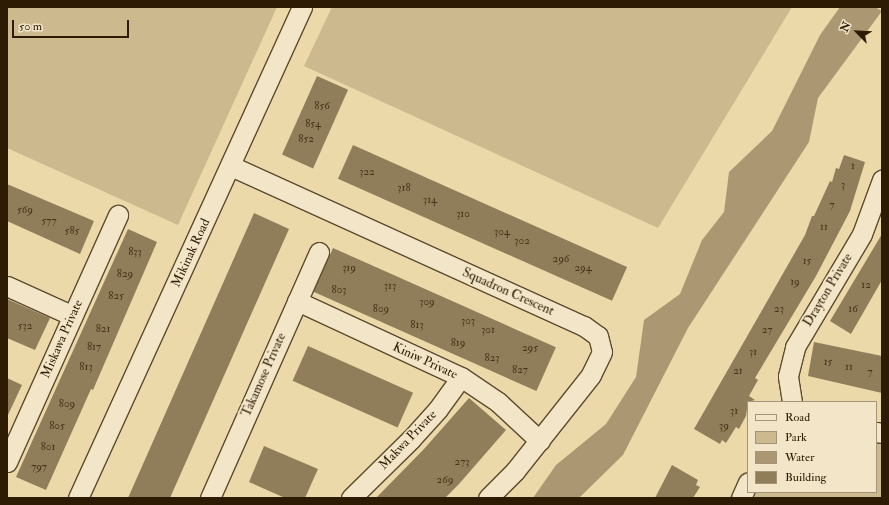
<!DOCTYPE html>
<html>
<head>
<meta charset="utf-8">
<style>
  body { margin:0 }
  #map { position:relative; width:889px; height:505px; overflow:hidden; background:#ecd9aa; font-family:"IM FELL Double Pica",serif }
  div>[style] { position:absolute }
  [style*='--x'] { left:calc(var(--x)*1px); top:calc(var(--y)*1px); width:calc(var(--w)*1px); rotate:calc(var(--a)*1deg) }
  .green>* { inset:0; background:#ccb98e }
  .water>* { inset:0; background:#ab9872 }
  .building>* { inset:0; background:#907e5a; transform-origin:0 0 }
  .roads { filter:drop-shadow(1px 0 #5d4a2e) drop-shadow(-1px 0 #5d4a2e) drop-shadow(0 1px #5d4a2e) drop-shadow(0 -1px #5d4a2e) }
  .minor>* { height:19px; margin:-9.5px; padding:0 9.5px; transform-origin:9.5px; border-radius:9.5px; background:#f3e6c8 }
  span { translate:-50% -50%; white-space:nowrap; text-align:center; line-height:1.15; -webkit-text-stroke:3.5px #f3e6c8; paint-order:stroke }
  .number-label { font-size:11px; color:#46341a }
  .number-label span { -webkit-text-stroke-width:0 }
  .street-label { font-size:13px; color:#2d1b04 }
  .frame { position:absolute; inset:0; border:8px solid #2d1b04; pointer-events:none }
  .legend { position:absolute; left:747px; top:401px; width:130px; height:92px; box-sizing:border-box; background:#f3e6c8; border:1px solid #a4957a; margin:0; padding:5px 7px; list-style:none; font-size:12px; color:#2d1b04 }
  .legend li { display:flex; align-items:center; gap:8px; height:20px }
  .legend b { width:20px; border:1px solid #a4957a }
  .north { position:absolute; left:837px; top:12px; width:40px; height:40px; -webkit-text-stroke:3px #f3e6c8; paint-order:stroke; rotate:294deg; font-size:11px; font-weight:700; line-height:16px; text-align:center; color:#2d1b04 }
  .north::after { content:''; display:block; margin:auto; width:14px; height:18px; background:#2d1b04; clip-path:polygon(50% 0,100% 100%,50% 72%,0 100%) }
  .scale { position:absolute; left:12px; top:20px; width:117px; height:18px; box-sizing:border-box; border:2px solid #2d1b04; border-top:0; padding-left:5px; font-size:12px; line-height:14px; white-space:nowrap; color:#2d1b04; -webkit-text-stroke:3px #f3e6c8; paint-order:stroke }
</style>
</head>
<body>
<div id="map">
  <div class="green">
    <div style="clip-path:polygon(7px 7px,277px 7px,178px 225px,7px 148px)"></div>
    <div style="clip-path:polygon(332px 7px,792px 7px,658px 228px,304px 66px)"></div>
    <div style="clip-path:polygon(876px 442px,882px 444px,882px 498px,754px 498px,757px 492px,876px 492px)"></div>
  </div>
  <div class="water">
    <div style="clip-path:polygon(840px 7px,875px 7px,882px 11px,818px 98px,809px 142px,688px 328px,623px 455px,579px 498px,533px 498px,556px 465px,606px 424px,636px 377px,644px 320px,680px 294px,702px 240px,724px 212px,729px 172px,772px 131px,820px 35px)"></div>
  </div>
  <div class="building">
    <div style="left:317px;top:76px;width:34px;height:86px;rotate:24deg"></div>
    <div style="left:353px;top:145px;width:300px;height:37px;rotate:24deg"></div>
    <div style="clip-path:polygon(844px 155px,865px 162px,850px 211px,816px 276px,755px 378px,758px 380px,749px 396px,755px 400px,748px 402px,746px 416px,739px 429px,736px 427px,726px 443px,722px 440px,720px 444px,694px 429px,805px 235px,812px 216px,814px 216px,830px 181px,832px 182px,836px 168px,839px 169px)"></div>
    <div style="clip-path:polygon(7px 184px,94px 221px,80px 254px,7px 221px)"></div>
    <div style="clip-path:polygon(254px 213px,289px 229px,265px 283px,170px 498px,128px 498px)"></div>
    <div style="clip-path:polygon(128px 229px,157px 242px,93px 390px,91px 389px,46px 490px,16px 477px)"></div>
    <div style="clip-path:polygon(882px 234px,882px 280px,851px 334px,830px 321px)"></div>
    <div style="left:333px;top:248px;width:244px;height:48px;rotate:24deg"></div>
    <div style="clip-path:polygon(7px 299px,50px 318px,35px 350px,7px 338px)"></div>
    <div style="clip-path:polygon(814px 342px,882px 356px,882px 393px,808px 376px)"></div>
    <div style="left:308px;top:346px;width:115px;height:38px;rotate:24deg"></div>
    <div style="clip-path:polygon(7px 378px,22px 385px,7px 417px)"></div>
    <div style="clip-path:polygon(469px 398px,506px 430px,459px 484px,445px 498px,376px 498px,424px 449px)"></div>
    <div style="clip-path:polygon(264px 446px,318px 469px,305px 498px,285px 498px,249px 482px)"></div>
    <div style="clip-path:polygon(672px 465px,698px 480px,696px 485px,700px 487px,693px 498px,655px 498px)"></div>
  </div>
  <div class="roads">
    <div class="minor">
      <div style="--x:231;--y:166;--w:388;--a:24.4"></div>
      <div style="--x:584;--y:326;--w:17;--a:36"></div>
      <div style="--x:598;--y:336;--w:16;--a:76"></div>
      <div style="--x:602;--y:352;--w:25;--a:116"></div>
      <div style="--x:591;--y:375;--w:122;--a:128.4"></div>
      <div style="--x:515;--y:471;--w:38;--a:135"></div>
      <div style="--x:7;--y:286;--w:72;--a:24.4"></div>
      <div style="--x:297;--y:301;--w:181;--a:24.9"></div>
      <div style="--x:461;--y:377;--w:45;--a:34"></div>
      <div style="--x:498;--y:402;--w:57;--a:42.9"></div>
      <div style="--x:792;--y:402;--w:26;--a:-99"></div>
      <div style="--x:788;--y:376;--w:30;--a:-76"></div>
      <div style="--x:795;--y:347;--w:131;--a:-59.3"></div>
      <div style="--x:862;--y:234;--w:58;--a:-69.7"></div>
      <div style="--x:876;--y:432;--w:6;--a:9"></div>
      <div style="--x:7;--y:462;--w:271;--a:-65.8"></div>
      <div style="--x:78;--y:498;--w:540;--a:-65.48"></div>
      <div style="--x:210;--y:498;--w:269;--a:-66.1"></div>
      <div style="--x:351;--y:498;--w:84;--a:-44.5"></div>
      <div style="--x:411;--y:439;--w:40;--a:-48"></div>
      <div style="--x:438;--y:409;--w:39;--a:-54"></div>
      <div style="--x:741;--y:498;--w:17;--a:-66"></div>
    </div>
  </div>
  <div class="number-label">
    <span style="left:322px;top:106px">856</span>
    <span style="left:313px;top:124px">854</span>
    <span style="left:306px;top:139px">852</span>
    <span style="left:853px;top:166px">1</span>
    <span style="left:367px;top:172px">322</span>
    <span style="left:843px;top:185px">3</span>
    <span style="left:404px;top:188px">318</span>
    <span style="left:430px;top:200px">314</span>
    <span style="left:832px;top:205px">7</span>
    <span style="left:25px;top:210px">569</span>
    <span style="left:463px;top:214px">310</span>
    <span style="left:49px;top:221px">577</span>
    <span style="left:824px;top:227px">11</span>
    <span style="left:72px;top:231px">585</span>
    <span style="left:502px;top:232px">304</span>
    <span style="left:522px;top:241px">302</span>
    <span style="left:135px;top:252px">833</span>
    <span style="left:561px;top:259px">296</span>
    <span style="left:807px;top:261px">15</span>
    <span style="left:349px;top:268px">319</span>
    <span style="left:583px;top:268px">294</span>
    <span style="left:125px;top:274px">829</span>
    <span style="left:795px;top:282px">19</span>
    <span style="left:866px;top:285px">12</span>
    <span style="left:390px;top:286px">313</span>
    <span style="left:339px;top:290px">803</span>
    <span style="left:116px;top:296px">825</span>
    <span style="left:427px;top:302px">309</span>
    <span style="left:381px;top:309px">809</span>
    <span style="left:779px;top:309px">23</span>
    <span style="left:853px;top:309px">16</span>
    <span style="left:468px;top:321px">303</span>
    <span style="left:417px;top:325px">813</span>
    <span style="left:25px;top:326px">532</span>
    <span style="left:103px;top:329px">821</span>
    <span style="left:488px;top:330px">301</span>
    <span style="left:767px;top:330px">27</span>
    <span style="left:458px;top:343px">819</span>
    <span style="left:94px;top:347px">817</span>
    <span style="left:530px;top:348px">295</span>
    <span style="left:753px;top:352px">31</span>
    <span style="left:492px;top:358px">823</span>
    <span style="left:828px;top:362px">15</span>
    <span style="left:86px;top:367px">813</span>
    <span style="left:849px;top:367px">11</span>
    <span style="left:520px;top:370px">827</span>
    <span style="left:738px;top:371px">21</span>
    <span style="left:870px;top:372px">7</span>
    <span style="left:67px;top:404px">809</span>
    <span style="left:734px;top:411px">31</span>
    <span style="left:57px;top:426px">805</span>
    <span style="left:724px;top:426px">39</span>
    <span style="left:48px;top:447px">801</span>
    <span style="left:462px;top:462px">273</span>
    <span style="left:39px;top:467px">797</span>
    <span style="left:445px;top:480px">269</span>
  </div>
  <div class="street-label">
    <span style="left:191px;top:253px;rotate:-65deg">Mikinak Road</span>
    <span style="left:828px;top:290px;rotate:-59deg">Drayton Private</span>
    <span style="left:508px;top:292px;rotate:24deg">Squadron Crescent</span>
    <span style="left:62px;top:339px;rotate:-66deg">Miskawa Private</span>
    <span style="left:425px;top:361px;rotate:25deg">Kiniw Private</span>
    <span style="left:264px;top:375px;rotate:-66deg">Takamose Private</span>
    <span style="left:408px;top:440px;rotate:-46deg">Makwa Private</span>
  </div>
  <div class="frame"></div>
  <ul class="legend">
  <li><b style="height:5px;background:#f3e6c8"></b>Road</li>
  <li><b style="height:11px;background:#ccb98e"></b>Park</li>
  <li><b style="height:11px;background:#ab9872"></b>Water</li>
  <li><b style="height:11px;background:#907e5a"></b>Building</li>
  </ul>
  <div class="north">N</div>
  <div class="scale">50 m</div>
</div>
</body>
</html>
